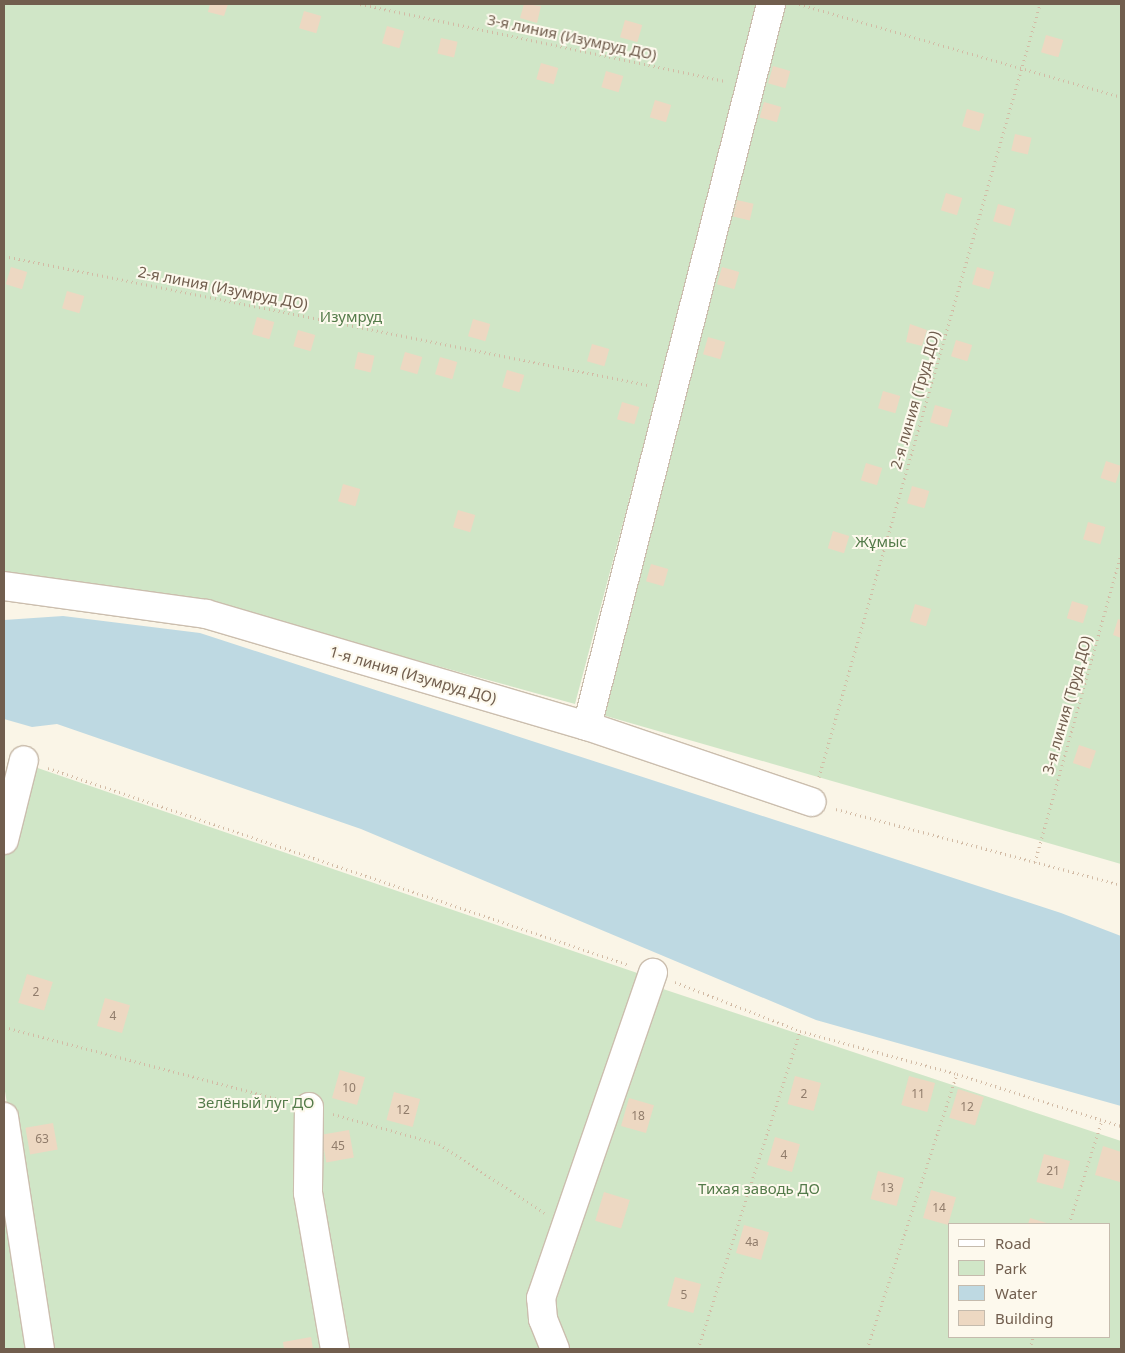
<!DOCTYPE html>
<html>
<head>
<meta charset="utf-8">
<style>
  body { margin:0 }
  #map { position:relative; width:1125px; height:1353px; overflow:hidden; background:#faf5e7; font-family:"Noto Sans",sans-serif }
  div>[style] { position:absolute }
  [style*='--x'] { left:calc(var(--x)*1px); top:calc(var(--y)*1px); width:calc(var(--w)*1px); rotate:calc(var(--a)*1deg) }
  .green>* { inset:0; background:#d0e6c7 }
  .water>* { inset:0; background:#bed9e2 }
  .building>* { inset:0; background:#edd8c2; transform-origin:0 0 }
  .path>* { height:3px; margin-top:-1.5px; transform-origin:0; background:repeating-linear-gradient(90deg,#d2bba5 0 1px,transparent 0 5px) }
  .roads { filter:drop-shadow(1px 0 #cbbeae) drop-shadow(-1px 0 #cbbeae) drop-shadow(0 1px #cbbeae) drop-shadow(0 -1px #cbbeae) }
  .minor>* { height:28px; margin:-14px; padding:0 14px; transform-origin:14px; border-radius:14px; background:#fff }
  span { translate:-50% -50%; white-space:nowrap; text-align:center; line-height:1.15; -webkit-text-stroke:4px #fdf9ed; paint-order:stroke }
  .number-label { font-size:12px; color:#907c6b }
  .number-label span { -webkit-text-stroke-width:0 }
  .street-label { font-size:15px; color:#715e4e }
  .park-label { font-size:15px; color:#547b4a }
  .frame { position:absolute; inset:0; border:5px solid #715e4e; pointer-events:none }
  .legend { position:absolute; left:948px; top:1223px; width:162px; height:115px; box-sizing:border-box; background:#fdf9ed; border:1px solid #c5bbad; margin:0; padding:6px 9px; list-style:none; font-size:15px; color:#715e4e }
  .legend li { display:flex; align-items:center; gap:10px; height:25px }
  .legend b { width:25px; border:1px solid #c5bbad }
</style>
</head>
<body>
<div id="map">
  <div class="green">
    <div style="clip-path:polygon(4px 4px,760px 5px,575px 704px,216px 605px,4px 576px)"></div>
    <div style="clip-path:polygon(779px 4px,1121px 4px,1121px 864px,585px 710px)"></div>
    <div style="clip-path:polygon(23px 763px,646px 976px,537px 1295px,547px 1349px,46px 1349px,4px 1085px,4px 850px)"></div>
    <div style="clip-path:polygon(evenodd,660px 988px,1121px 1141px,1121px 1349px,562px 1349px,552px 1299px,660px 988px,949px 1224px,1109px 1224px,1109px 1337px,949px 1337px,949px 1224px)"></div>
    <div style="clip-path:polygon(4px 1149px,35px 1349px,4px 1349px)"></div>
  </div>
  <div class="water">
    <div style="clip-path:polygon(63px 616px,200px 633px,1061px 913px,1121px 936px,1121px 1106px,816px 1020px,361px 829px,57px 724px,32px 727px,4px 719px,4px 620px)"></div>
  </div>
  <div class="building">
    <div style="clip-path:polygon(210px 4px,228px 4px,224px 16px,208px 12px)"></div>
    <div style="clip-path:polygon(524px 4px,541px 6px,537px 23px,520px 18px)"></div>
    <div style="left:304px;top:11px;width:18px;height:18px;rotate:16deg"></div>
    <div style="left:625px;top:20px;width:18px;height:18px;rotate:16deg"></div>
    <div style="left:387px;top:26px;width:18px;height:18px;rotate:16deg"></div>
    <div style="left:1046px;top:35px;width:18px;height:18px;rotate:16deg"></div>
    <div style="left:441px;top:38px;width:17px;height:16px;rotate:13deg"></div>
    <div style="left:541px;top:63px;width:18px;height:17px;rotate:16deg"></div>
    <div style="left:773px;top:66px;width:18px;height:18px;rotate:16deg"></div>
    <div style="left:606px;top:71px;width:18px;height:17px;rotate:16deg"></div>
    <div style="left:655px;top:100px;width:17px;height:18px;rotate:17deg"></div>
    <div style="left:764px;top:102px;width:18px;height:16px;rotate:16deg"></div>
    <div style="left:967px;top:109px;width:18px;height:18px;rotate:16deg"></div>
    <div style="left:1015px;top:134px;width:17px;height:17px;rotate:13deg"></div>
    <div style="left:946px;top:193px;width:17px;height:18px;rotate:17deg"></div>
    <div style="left:737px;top:200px;width:17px;height:17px;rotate:13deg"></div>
    <div style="left:998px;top:204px;width:18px;height:18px;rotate:16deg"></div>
    <div style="left:11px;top:267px;width:17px;height:18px;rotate:17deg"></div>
    <div style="left:722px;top:267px;width:18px;height:18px;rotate:16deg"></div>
    <div style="left:977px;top:267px;width:18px;height:18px;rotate:16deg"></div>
    <div style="left:67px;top:291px;width:18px;height:18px;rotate:16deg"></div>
    <div style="left:257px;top:317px;width:18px;height:18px;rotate:16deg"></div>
    <div style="left:473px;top:319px;width:18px;height:18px;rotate:16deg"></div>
    <div style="clip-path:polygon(910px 324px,927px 330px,922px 346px,906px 342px)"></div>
    <div style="left:298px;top:330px;width:18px;height:17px;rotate:16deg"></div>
    <div style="left:708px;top:337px;width:18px;height:18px;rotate:16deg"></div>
    <div style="left:956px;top:340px;width:17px;height:17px;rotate:17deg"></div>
    <div style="left:592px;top:344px;width:18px;height:18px;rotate:16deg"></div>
    <div style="left:358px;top:352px;width:17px;height:17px;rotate:13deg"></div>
    <div style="left:405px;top:352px;width:18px;height:18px;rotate:16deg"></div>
    <div style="left:440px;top:357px;width:18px;height:18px;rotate:16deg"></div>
    <div style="left:507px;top:370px;width:18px;height:18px;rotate:16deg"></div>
    <div style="left:883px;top:391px;width:18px;height:18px;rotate:16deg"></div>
    <div style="left:622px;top:402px;width:18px;height:18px;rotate:16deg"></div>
    <div style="left:935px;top:405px;width:18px;height:18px;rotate:16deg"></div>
    <div style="left:1106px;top:461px;width:16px;height:18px;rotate:18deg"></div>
    <div style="left:866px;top:463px;width:17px;height:18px;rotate:17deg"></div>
    <div style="left:343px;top:484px;width:18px;height:18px;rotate:16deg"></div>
    <div style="left:912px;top:486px;width:18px;height:18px;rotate:16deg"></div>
    <div style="left:458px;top:510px;width:18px;height:18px;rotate:16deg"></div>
    <div style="left:1088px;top:522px;width:18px;height:18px;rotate:16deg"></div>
    <div style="left:833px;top:531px;width:17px;height:18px;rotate:17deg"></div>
    <div style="left:651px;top:564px;width:18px;height:18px;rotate:16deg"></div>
    <div style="left:1072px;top:601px;width:17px;height:18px;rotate:17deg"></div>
    <div style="left:915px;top:604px;width:17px;height:18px;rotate:17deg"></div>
    <div style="clip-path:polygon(1118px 619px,1121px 620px,1121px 638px,1113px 635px)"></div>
    <div style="left:1079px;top:745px;width:18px;height:19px;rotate:19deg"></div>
    <div style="left:27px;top:974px;width:27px;height:30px;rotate:17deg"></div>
    <div style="left:105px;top:998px;width:26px;height:29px;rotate:16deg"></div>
    <div style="left:340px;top:1070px;width:26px;height:29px;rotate:16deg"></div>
    <div style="left:795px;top:1076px;width:27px;height:29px;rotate:15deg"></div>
    <div style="left:909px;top:1076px;width:27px;height:30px;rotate:15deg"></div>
    <div style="left:958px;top:1089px;width:27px;height:30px;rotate:17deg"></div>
    <div style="left:394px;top:1092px;width:27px;height:29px;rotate:15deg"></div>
    <div style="left:629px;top:1098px;width:26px;height:29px;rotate:16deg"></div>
    <div style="left:53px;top:1123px;width:27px;height:28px;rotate:80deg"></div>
    <div style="left:349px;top:1130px;width:28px;height:28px;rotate:80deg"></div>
    <div style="left:775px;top:1137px;width:26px;height:29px;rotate:16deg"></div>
    <div style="clip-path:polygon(1103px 1146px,1121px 1152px,1120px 1182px,1095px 1175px)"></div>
    <div style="left:1044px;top:1154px;width:27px;height:29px;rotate:15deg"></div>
    <div style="left:878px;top:1171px;width:27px;height:29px;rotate:15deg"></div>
    <div style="left:931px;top:1190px;width:26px;height:29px;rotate:16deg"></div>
    <div style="left:604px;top:1192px;width:27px;height:30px;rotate:17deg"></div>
    <div style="clip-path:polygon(1030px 1218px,1050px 1224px,1028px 1224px)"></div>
    <div style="left:744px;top:1225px;width:26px;height:29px;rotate:16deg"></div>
    <div style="left:675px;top:1277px;width:27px;height:30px;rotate:15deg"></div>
    <div style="clip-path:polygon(311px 1337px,313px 1349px,284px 1349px,283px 1342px)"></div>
  </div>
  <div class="path">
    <div style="--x:360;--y:4;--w:373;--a:11.9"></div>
    <div style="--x:799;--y:4;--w:335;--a:16.1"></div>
    <div style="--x:4;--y:256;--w:657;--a:11.33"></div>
    <div style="--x:48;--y:768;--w:613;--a:18.73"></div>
    <div style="--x:819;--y:777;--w:804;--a:-74.04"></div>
    <div style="--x:836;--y:809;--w:295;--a:14.9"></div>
    <div style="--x:1035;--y:862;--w:320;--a:-74.4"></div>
    <div style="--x:675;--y:982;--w:134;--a:21.4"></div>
    <div style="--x:800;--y:1031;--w:163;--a:15.3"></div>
    <div style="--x:957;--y:1074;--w:172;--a:17.6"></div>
    <div style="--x:4;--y:1027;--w:292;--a:14.7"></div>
    <div style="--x:333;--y:1114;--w:110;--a:15.8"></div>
    <div style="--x:439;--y:1144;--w:126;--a:33.1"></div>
    <div style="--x:1069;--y:1224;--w:109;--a:-72.4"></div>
    <div style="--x:698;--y:1349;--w:334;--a:-72.2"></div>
    <div style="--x:867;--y:1349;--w:289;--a:-71.9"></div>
    <div style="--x:1030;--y:1349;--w:12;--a:-76"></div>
  </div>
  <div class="roads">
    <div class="minor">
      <div style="--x:4;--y:586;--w:204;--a:7.9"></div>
      <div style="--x:206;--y:614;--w:397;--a:16.4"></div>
      <div style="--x:587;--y:726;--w:237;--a:18.7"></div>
      <div style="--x:587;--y:726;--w:745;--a:-75.7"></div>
      <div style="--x:4;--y:840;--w:82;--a:-76"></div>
      <div style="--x:309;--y:1107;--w:86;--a:90.7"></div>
      <div style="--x:308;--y:1193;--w:158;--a:80.2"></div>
      <div style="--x:4;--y:1117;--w:235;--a:81.2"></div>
      <div style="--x:555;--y:1349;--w:32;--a:-112"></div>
      <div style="--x:543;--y:1319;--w:21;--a:-95"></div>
      <div style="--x:541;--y:1298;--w:344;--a:-71"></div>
    </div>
  </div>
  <div class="number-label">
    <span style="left:36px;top:992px">2</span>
    <span style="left:113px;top:1016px">4</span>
    <span style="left:349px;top:1088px">10</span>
    <span style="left:804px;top:1094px">2</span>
    <span style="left:918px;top:1094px">11</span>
    <span style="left:967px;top:1107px">12</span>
    <span style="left:403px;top:1110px">12</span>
    <span style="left:638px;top:1116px">18</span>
    <span style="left:42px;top:1139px">63</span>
    <span style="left:338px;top:1146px">45</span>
    <span style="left:784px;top:1155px">4</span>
    <span style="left:1053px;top:1171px">21</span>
    <span style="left:887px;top:1188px">13</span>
    <span style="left:939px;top:1208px">14</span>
    <span style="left:752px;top:1242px">4а</span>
    <span style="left:684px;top:1295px">5</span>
  </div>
  <div class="street-label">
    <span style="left:572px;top:37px;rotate:12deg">3-я линия (Изумруд ДО)</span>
    <span style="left:223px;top:288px;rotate:11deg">2-я линия (Изумруд ДО)</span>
    <span style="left:915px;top:400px;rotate:-74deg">2-я линия (Труд ДО)</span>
    <span style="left:413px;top:675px;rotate:16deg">1-я линия (Изумруд ДО)</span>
    <span style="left:1067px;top:705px;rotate:-74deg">3-я линия (Труд ДО)</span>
  </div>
  <div class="park-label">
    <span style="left:351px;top:317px">Изумруд</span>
    <span style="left:881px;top:542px">Жұмыс</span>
    <span style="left:256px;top:1103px">Зелёный луг ДО</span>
    <span style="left:759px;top:1189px">Тихая заводь ДО</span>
  </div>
  <div class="frame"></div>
  <ul class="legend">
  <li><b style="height:6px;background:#fff"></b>Road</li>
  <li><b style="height:14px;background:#d0e6c7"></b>Park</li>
  <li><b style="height:14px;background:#bed9e2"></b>Water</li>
  <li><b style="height:14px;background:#edd8c2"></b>Building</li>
  </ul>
</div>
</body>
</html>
